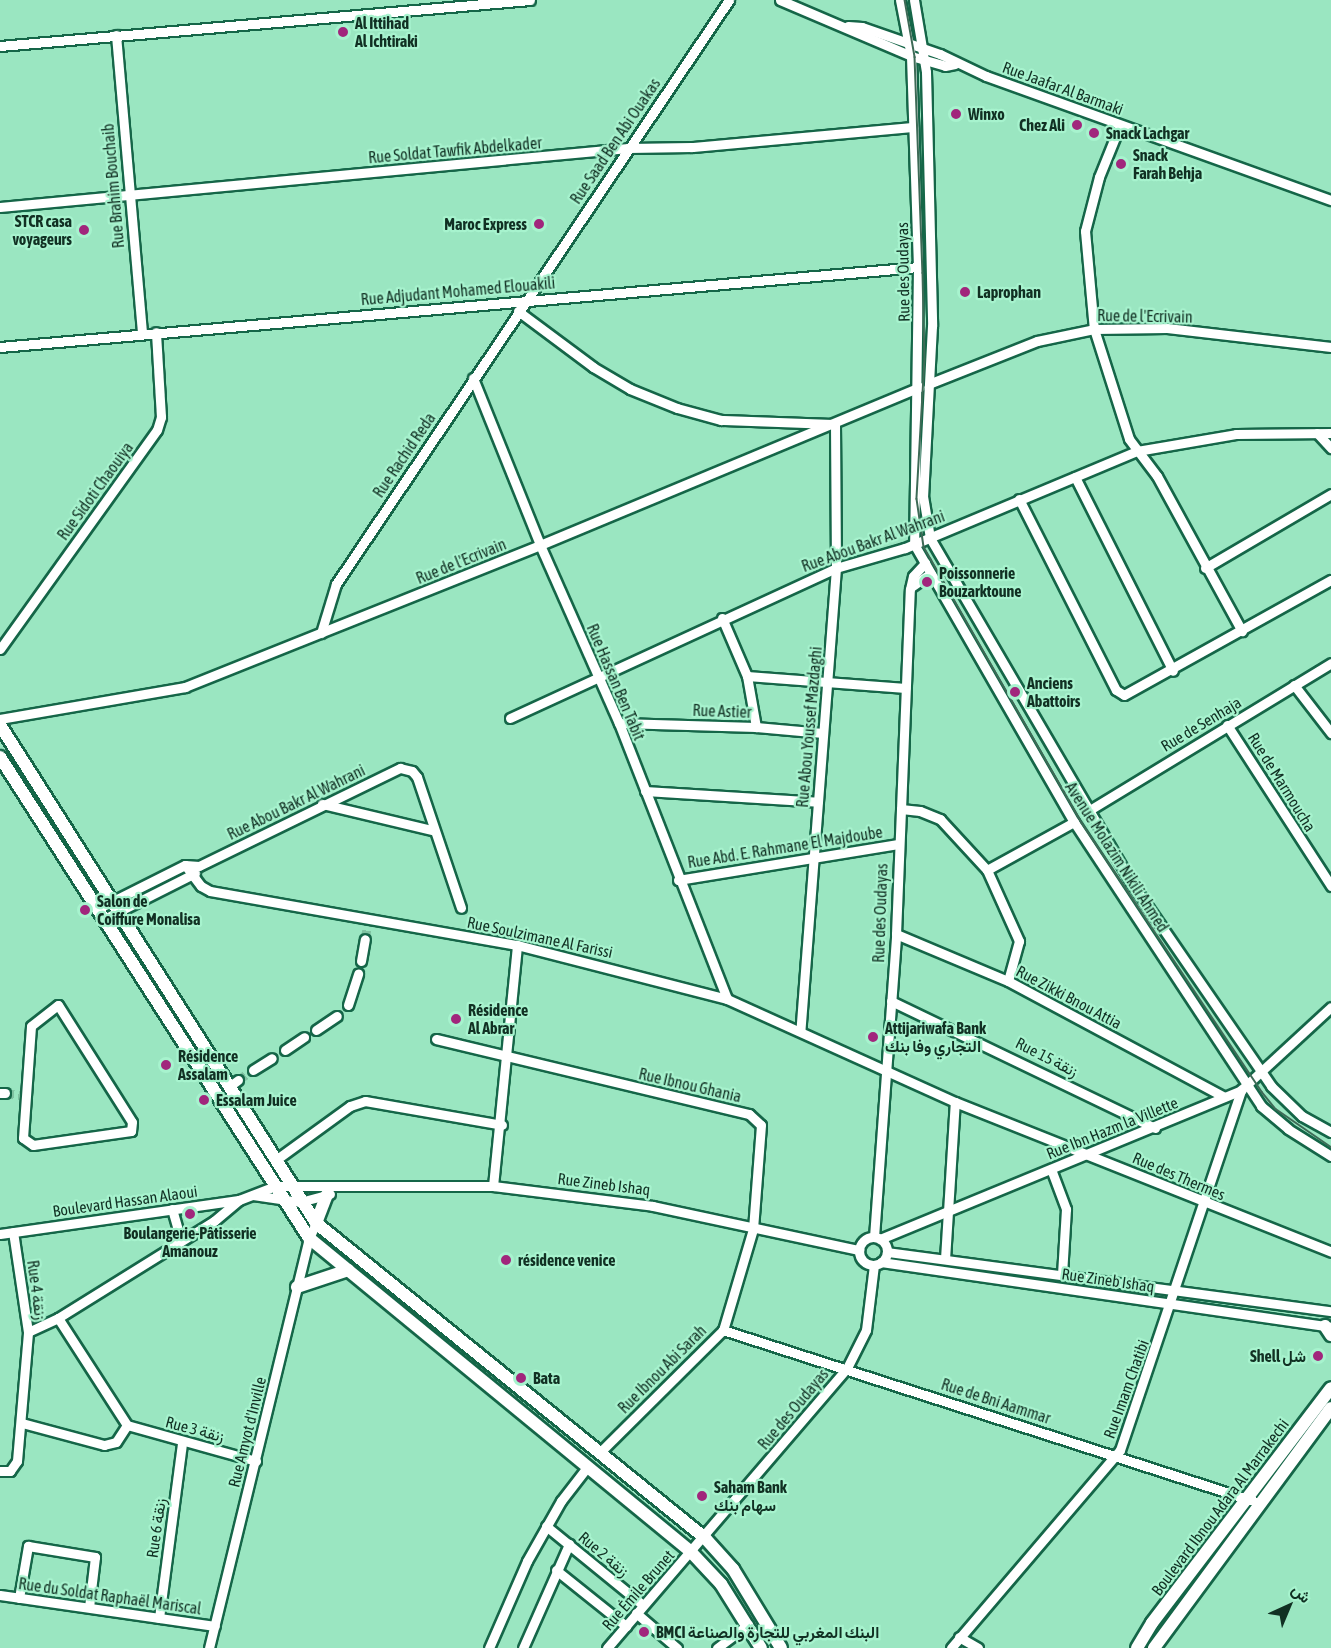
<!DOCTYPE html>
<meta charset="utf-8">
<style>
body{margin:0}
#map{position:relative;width:1331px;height:1648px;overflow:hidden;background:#9ae6c1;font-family:"Asap Condensed",Vazirmatn,sans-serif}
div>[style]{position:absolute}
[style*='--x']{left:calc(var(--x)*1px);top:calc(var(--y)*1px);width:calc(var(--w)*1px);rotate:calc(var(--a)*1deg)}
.minor-tunnel>*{height:9px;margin-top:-4.5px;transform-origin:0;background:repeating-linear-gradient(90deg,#7fc2a1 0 9px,transparent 0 13.5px)}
.roads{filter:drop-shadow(2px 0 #156648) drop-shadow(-2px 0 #156648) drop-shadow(0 2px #156648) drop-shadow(0 -2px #156648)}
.minor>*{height:9px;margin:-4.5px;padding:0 4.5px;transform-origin:4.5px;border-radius:4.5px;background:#fff}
.minor>.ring{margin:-4.5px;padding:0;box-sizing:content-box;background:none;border:9px solid #fff;border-radius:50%}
.major>*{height:12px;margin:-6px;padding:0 6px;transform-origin:6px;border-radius:6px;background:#fff}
.tram>*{height:1.5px;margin:-0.75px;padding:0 0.75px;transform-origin:0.75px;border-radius:0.75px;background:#3d6a56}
.dots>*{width:16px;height:16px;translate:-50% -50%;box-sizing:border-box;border:3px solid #a7f3ce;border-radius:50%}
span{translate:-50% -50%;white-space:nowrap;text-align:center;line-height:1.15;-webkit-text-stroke:4.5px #a7f3ce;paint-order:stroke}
.poi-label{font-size:16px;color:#113023;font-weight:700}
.left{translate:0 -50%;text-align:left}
.right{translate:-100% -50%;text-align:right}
.street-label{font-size:16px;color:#113023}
.north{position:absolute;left:1259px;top:1576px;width:60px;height:60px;-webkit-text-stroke:4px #a7f3ce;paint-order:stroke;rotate:44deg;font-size:16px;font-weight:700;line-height:24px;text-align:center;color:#113023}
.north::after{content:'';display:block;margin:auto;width:21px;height:27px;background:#113023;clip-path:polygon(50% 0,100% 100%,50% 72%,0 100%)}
</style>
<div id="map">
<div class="minor-tunnel">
<div style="--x:365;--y:939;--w:16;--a:-79"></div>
<div style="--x:238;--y:1080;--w:18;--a:-34"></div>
<div style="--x:5;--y:1093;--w:15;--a:8"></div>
</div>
<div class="roads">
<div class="minor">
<div style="--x:780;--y:0;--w:142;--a:23.1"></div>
<div style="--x:911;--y:56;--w:35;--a:16"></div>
<div style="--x:945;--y:66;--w:10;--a:-11"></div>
<div style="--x:900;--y:0;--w:57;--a:78.9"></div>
<div style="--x:911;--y:56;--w:211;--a:88.1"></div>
<div style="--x:918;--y:267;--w:277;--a:90.8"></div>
<div style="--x:914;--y:544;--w:321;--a:60.1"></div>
<div style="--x:1074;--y:822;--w:340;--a:56.6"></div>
<div style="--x:1261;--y:1106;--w:35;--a:40"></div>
<div style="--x:1288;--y:1129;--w:51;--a:32.1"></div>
<div style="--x:914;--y:0;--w:73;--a:80.5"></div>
<div style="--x:926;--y:72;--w:254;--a:88.6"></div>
<div style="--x:932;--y:326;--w:170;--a:93"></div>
<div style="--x:923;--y:496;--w:43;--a:80.5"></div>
<div style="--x:930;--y:538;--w:398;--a:59.7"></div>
<div style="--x:1131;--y:882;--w:247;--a:55.5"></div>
<div style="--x:1271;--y:1086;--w:43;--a:44.1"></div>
<div style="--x:1302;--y:1116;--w:33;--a:29"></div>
<div style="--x:848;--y:26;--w:14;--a:4"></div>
<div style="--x:862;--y:27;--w:83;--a:19.1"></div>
<div style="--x:940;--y:54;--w:51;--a:25.6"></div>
<div style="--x:986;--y:76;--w:367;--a:19.8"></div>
<div style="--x:116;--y:35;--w:300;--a:85"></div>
<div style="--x:0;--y:46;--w:532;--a:-4.96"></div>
<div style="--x:1120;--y:125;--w:56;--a:112"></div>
<div style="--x:1099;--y:177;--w:56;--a:104.5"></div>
<div style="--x:1085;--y:231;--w:98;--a:84.8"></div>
<div style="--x:1094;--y:329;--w:115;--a:72.3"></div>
<div style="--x:1129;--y:439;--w:46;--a:52.9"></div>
<div style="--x:1157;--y:476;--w:177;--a:61.3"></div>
<div style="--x:0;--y:207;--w:631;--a:-5.37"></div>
<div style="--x:628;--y:148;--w:64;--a:-0.9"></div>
<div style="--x:692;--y:147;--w:222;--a:-5.2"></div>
<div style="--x:518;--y:311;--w:94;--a:36.7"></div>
<div style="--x:593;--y:367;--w:43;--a:30.7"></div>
<div style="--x:630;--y:389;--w:51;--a:22"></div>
<div style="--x:677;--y:408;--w:46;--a:15.3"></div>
<div style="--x:721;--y:420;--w:114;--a:2"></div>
<div style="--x:835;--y:424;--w:144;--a:89.6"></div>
<div style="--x:836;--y:568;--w:464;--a:94.4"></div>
<div style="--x:0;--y:347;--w:921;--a:-4.98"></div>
<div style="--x:473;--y:378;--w:180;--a:68.1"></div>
<div style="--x:540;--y:545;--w:195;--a:66.1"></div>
<div style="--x:619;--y:723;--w:296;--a:68.6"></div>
<div style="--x:931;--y:383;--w:114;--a:-21.6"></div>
<div style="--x:1037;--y:341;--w:58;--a:-11.9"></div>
<div style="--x:1094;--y:329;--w:73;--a:-0.8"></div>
<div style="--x:1167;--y:328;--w:165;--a:6.6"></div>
<div style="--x:1317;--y:433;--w:21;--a:47"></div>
<div style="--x:1075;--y:477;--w:217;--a:63.2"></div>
<div style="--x:1019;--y:499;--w:214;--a:63.1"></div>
<div style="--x:1116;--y:690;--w:9;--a:32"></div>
<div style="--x:1124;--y:695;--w:237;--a:-29.1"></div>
<div style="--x:1205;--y:568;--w:146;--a:-30.4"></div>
<div style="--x:911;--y:587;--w:24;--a:-35"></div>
<div style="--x:722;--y:618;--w:63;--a:66.7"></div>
<div style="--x:747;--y:676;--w:52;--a:80"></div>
<div style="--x:321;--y:633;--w:51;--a:-73"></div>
<div style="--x:336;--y:584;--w:704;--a:-56.06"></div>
<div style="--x:0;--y:649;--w:269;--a:-54.4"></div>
<div style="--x:157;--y:430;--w:14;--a:-73"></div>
<div style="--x:161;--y:417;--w:85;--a:-93.4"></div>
<div style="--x:747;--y:676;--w:159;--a:4.3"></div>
<div style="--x:1294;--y:685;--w:61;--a:52.4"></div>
<div style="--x:510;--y:718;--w:359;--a:-24.7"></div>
<div style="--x:836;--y:568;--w:72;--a:-16.2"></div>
<div style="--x:905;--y:548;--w:251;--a:-22.7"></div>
<div style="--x:1137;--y:451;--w:100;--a:-9.7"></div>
<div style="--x:1236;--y:434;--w:95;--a:-0.6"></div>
<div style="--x:0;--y:719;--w:188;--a:-9.8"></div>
<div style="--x:185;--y:687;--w:382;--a:-21.8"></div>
<div style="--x:540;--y:545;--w:411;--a:-22.6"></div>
<div style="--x:619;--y:723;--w:137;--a:1.7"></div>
<div style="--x:756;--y:727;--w:67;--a:5.1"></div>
<div style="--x:1227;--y:725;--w:192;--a:57.1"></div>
<div style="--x:645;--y:791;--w:173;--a:3.6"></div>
<div style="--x:322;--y:804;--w:113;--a:13.3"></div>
<div style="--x:901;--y:809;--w:19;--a:6"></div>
<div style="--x:920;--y:811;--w:22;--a:22"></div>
<div style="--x:940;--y:819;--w:69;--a:47.3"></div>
<div style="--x:987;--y:870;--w:78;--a:65.7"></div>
<div style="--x:1019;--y:941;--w:41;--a:105.4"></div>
<div style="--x:1088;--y:811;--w:285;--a:-31.3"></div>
<div style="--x:185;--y:865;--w:26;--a:53"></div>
<div style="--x:201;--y:886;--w:10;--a:29"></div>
<div style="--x:210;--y:891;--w:312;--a:10"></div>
<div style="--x:517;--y:945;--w:217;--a:14.4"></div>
<div style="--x:727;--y:999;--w:250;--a:24.3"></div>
<div style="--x:955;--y:1102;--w:405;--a:21.7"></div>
<div style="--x:987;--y:870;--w:99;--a:-28.9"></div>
<div style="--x:678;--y:880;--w:223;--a:-9.3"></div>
<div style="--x:97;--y:909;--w:98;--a:-26.6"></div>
<div style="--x:185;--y:865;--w:14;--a:4"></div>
<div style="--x:199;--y:866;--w:224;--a:-26"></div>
<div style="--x:400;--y:768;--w:12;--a:14"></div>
<div style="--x:412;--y:771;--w:8;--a:50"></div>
<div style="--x:417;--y:777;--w:138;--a:71.4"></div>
<div style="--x:104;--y:919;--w:102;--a:-26.8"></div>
<div style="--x:896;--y:934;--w:121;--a:22.8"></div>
<div style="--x:1008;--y:981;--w:245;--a:28.2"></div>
<div style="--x:361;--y:961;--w:22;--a:-80"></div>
<div style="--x:891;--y:1001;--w:293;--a:25.7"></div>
<div style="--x:58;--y:1005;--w:138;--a:57.7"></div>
<div style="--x:132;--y:1122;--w:9;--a:96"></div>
<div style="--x:131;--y:1131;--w:99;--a:171.9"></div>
<div style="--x:33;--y:1145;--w:12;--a:-145"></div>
<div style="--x:23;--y:1138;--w:112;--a:-85.9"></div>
<div style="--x:31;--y:1026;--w:34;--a:-38"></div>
<div style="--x:348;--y:1005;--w:33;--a:-72"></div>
<div style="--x:316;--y:1030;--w:25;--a:-34"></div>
<div style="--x:436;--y:1039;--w:322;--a:13.5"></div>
<div style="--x:749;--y:1114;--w:16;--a:43"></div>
<div style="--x:761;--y:1125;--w:104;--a:94.4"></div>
<div style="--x:753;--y:1229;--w:105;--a:106.5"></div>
<div style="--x:723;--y:1330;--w:175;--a:135.2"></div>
<div style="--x:285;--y:1050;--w:23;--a:-34"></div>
<div style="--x:253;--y:1070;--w:22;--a:-32"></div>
<div style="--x:230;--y:1086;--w:10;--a:-37"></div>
<div style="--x:0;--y:1093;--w:5;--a:0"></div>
<div style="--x:277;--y:1159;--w:90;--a:-36"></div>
<div style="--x:350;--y:1106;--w:16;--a:-18"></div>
<div style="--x:365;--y:1101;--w:139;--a:9.9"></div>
<div style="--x:1051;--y:1169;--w:43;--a:69.4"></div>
<div style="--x:1066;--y:1209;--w:66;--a:93.5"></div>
<div style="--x:493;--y:1186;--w:242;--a:-84.3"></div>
<div style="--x:253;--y:1195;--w:48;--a:8.5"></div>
<div style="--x:300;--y:1202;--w:31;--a:-15"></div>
<div style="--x:172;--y:1209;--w:33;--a:74"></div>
<div style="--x:0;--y:1234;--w:241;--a:-8.1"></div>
<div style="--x:239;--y:1200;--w:39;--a:-21"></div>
<div style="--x:275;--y:1186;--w:218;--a:0"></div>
<div style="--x:493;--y:1186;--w:161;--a:7.1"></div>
<div style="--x:653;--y:1206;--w:211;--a:12.1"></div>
<div style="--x:874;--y:1237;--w:304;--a:-85.8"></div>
<div style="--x:896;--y:934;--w:345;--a:-87.7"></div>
<div style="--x:910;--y:589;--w:13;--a:-77"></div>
<div style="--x:913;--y:576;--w:18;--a:-47"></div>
<div class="ring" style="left:859px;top:1237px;width:19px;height:19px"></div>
<div style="--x:880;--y:1239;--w:391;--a:-22.4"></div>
<div style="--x:1241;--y:1090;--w:122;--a:-42.7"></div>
<div style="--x:887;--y:1252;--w:448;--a:7.6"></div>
<div style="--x:945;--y:1259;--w:157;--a:-86.4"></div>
<div style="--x:881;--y:1262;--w:454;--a:8.2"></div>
<div style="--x:58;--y:1318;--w:127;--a:57.2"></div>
<div style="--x:723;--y:1330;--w:564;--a:17.86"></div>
<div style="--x:28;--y:1332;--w:33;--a:-25"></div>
<div style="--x:58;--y:1318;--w:184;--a:-31.9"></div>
<div style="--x:214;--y:1221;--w:33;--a:-40"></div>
<div style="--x:22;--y:1423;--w:85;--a:15"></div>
<div style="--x:104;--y:1445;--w:12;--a:-14"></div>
<div style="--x:116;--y:1442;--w:20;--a:-57"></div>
<div style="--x:127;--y:1425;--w:134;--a:15.6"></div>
<div style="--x:0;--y:1471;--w:10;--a:0"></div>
<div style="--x:10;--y:1471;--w:12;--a:-55"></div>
<div style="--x:17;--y:1461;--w:129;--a:-85.1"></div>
<div style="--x:28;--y:1332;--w:101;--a:-98.5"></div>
<div style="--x:546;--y:1526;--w:125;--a:39.2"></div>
<div style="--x:556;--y:1570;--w:90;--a:38.7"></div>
<div style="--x:0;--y:1595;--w:217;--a:8.2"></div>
<div style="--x:19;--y:1598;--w:53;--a:-80.2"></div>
<div style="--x:28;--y:1546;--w:68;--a:9.3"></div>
<div style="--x:95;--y:1557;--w:50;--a:96.8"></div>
<div style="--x:636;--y:1613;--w:54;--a:40.5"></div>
<div style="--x:159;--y:1618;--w:177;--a:-82.5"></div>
<div style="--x:959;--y:1637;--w:22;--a:30"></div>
<div style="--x:209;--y:1648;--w:422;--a:-76.3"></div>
<div style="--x:309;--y:1238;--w:17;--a:-65"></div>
<div style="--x:489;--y:1648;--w:95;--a:-66.4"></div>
<div style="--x:527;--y:1561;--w:69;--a:-60.5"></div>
<div style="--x:561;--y:1501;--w:44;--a:-52.4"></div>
<div style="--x:523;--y:1648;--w:114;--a:-66.1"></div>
<div style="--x:607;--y:1648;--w:369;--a:-49.4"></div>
<div style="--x:847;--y:1368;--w:42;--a:-63.4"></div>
<div style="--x:866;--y:1330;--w:65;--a:-83"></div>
<div style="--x:717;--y:1648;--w:39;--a:-37"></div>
<div style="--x:951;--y:1648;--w:260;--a:-49.5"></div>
<div style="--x:1120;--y:1450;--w:380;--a:-71.4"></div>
</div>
<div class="major">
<div style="--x:0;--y:725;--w:590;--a:57.6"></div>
<div style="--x:316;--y:1223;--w:501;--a:39"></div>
<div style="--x:705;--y:1538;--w:42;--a:47.9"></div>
<div style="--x:733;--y:1569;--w:92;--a:58.7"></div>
<div style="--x:0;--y:757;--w:572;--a:57.28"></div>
<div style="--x:309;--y:1238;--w:494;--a:39.4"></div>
<div style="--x:691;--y:1552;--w:44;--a:46.8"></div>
<div style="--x:721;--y:1584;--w:75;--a:58"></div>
<div style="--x:316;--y:1223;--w:30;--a:-69"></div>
<div style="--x:297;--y:1287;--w:54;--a:-18.4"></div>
<div style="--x:1325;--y:1326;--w:11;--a:56"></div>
<div style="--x:1137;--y:1648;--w:29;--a:-59"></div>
<div style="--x:1152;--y:1623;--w:295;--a:-52.7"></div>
<div style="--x:1154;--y:1648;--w:298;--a:-53.6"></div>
</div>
</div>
<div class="tram">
<div style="--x:905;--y:0;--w:58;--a:80"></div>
<div style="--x:915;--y:57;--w:216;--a:87.9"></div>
<div style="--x:923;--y:273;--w:86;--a:88.7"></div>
<div style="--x:925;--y:359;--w:140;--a:93.3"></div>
<div style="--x:917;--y:499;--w:49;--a:81.7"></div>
<div style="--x:924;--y:547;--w:318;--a:60.2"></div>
<div style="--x:1082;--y:823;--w:324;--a:56.2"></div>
<div style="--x:1262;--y:1092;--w:22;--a:51"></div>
<div style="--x:1276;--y:1109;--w:67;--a:34.6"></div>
</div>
<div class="dots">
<div style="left:343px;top:32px;background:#a1267c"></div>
<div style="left:956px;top:114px;background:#a1267c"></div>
<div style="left:1077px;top:125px;background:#a1267c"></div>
<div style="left:1094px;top:133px;background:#a1267c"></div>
<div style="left:1121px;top:164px;background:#a1267c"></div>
<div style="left:539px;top:224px;background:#a1267c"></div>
<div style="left:84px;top:230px;background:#a1267c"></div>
<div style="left:965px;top:292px;background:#a1267c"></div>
<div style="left:927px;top:582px;background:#a1267c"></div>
<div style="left:1015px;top:692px;background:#a1267c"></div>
<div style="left:85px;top:910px;background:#a1267c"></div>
<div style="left:456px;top:1019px;background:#a1267c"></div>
<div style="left:873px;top:1037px;background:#a1267c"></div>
<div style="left:166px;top:1065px;background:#a1267c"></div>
<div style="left:204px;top:1100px;background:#a1267c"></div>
<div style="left:190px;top:1214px;background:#a1267c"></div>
<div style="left:506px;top:1260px;background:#a1267c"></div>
<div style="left:1318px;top:1356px;background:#a1267c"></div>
<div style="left:521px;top:1378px;background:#a1267c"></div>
<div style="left:702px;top:1496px;background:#a1267c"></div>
<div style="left:644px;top:1632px;background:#a1267c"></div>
</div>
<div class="poi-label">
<span class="left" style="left:355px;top:32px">Al Ittihad<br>Al Ichtiraki</span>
<span class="left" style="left:968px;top:114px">Winxo</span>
<span class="right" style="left:1065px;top:125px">Chez Ali</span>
<span class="left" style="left:1106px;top:133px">Snack Lachgar</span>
<span class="left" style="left:1133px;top:164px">Snack<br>Farah Behja</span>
<span class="right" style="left:72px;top:230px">STCR casa<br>voyageurs</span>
<span class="right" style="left:527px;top:224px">Maroc Express</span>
<span class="left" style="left:977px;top:292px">Laprophan</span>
<span class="left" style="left:939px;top:582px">Poissonnerie<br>Bouzarktoune</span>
<span class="left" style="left:1027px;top:692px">Anciens<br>Abattoirs</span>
<span class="left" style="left:97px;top:910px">Salon de<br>Coiffure Monalisa</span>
<span class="left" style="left:468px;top:1019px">Résidence<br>Al Abrar</span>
<span class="left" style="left:885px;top:1037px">Attijariwafa Bank<br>التجاري وفا بنك</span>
<span class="left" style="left:178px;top:1065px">Résidence<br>Assalam</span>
<span class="left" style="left:216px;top:1100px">Essalam Juice</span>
<span style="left:190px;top:1242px">Boulangerie-Pâtisserie<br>Amanouz</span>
<span class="left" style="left:518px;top:1260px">résidence venice</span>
<span class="right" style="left:1306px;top:1356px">Shell شل</span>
<span class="left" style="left:533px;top:1378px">Bata</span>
<span class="left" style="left:714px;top:1496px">Saham Bank<br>سهام بنك</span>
<span class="left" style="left:656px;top:1632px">BMCI البنك المغربي للتجارة والصناعة</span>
</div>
<div class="street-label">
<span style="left:1063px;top:88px;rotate:20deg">Rue Jaafar Al Barmaki</span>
<span style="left:615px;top:141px;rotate:-56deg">Rue Saad Ben Abi Ouakas</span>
<span style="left:455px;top:150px;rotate:-5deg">Rue Soldat Tawfik Abdelkader</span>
<span style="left:113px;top:186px;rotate:-95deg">Rue Brahim Bouchaib</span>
<span style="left:903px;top:272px;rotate:-91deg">Rue des Oudayas</span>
<span style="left:458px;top:291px;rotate:-5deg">Rue Adjudant Mohamed Elouakili</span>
<span style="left:1145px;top:316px;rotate:1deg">Rue de l'Ecrivain</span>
<span style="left:404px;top:455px;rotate:-56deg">Rue Rachid Reda</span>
<span style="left:95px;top:491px;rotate:-54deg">Rue Sidoti Chaouiya</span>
<span style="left:873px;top:541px;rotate:-20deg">Rue Abou Bakr Al Wahrani</span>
<span style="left:461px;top:561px;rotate:-22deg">Rue de l'Ecrivain</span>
<span style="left:616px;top:682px;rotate:67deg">Rue Hassan Ben Tabit</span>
<span style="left:722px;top:711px;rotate:2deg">Rue Astier</span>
<span style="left:1201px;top:724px;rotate:-31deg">Rue de Senhaja</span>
<span style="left:809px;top:727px;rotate:-85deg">Rue Abou Youssef Mazdaghi</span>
<span style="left:1282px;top:782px;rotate:58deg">Rue de Marmoucha</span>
<span style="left:296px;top:802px;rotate:-26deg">Rue Abou Bakr Al Wahrani</span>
<span style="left:785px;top:847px;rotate:-9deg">Rue Abd. E. Rahmane El Majdoube</span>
<span style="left:1117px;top:857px;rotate:57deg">Avenue Molazim Nikili Ahmed</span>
<span style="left:880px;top:913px;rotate:-88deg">Rue des Oudayas</span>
<span style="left:540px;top:937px;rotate:12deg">Rue Soulzimane Al Farissi</span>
<span style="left:1069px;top:997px;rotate:28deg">Rue Zikki Bnou Attia</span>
<span style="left:1047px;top:1057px;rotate:27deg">Rue 15 زنقة</span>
<span style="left:690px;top:1085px;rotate:13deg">Rue Ibnou Ghania</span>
<span style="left:1112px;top:1128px;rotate:-22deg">Rue Ibn Hazm la Villette</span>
<span style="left:1179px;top:1176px;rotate:23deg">Rue des Thermes</span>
<span style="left:604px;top:1184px;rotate:7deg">Rue Zineb Ishaq</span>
<span style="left:125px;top:1201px;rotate:-8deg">Boulevard Hassan Alaoui</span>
<span style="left:1108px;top:1280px;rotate:8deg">Rue Zineb Ishaq</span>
<span style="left:37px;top:1290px;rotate:82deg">Rue 4 زنقة</span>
<span style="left:662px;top:1369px;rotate:-45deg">Rue Ibnou Abi Sarah</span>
<span style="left:1126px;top:1389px;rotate:-70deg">Rue Imam Chatibi</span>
<span style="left:996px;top:1401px;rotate:18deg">Rue de Bni Aammar</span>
<span style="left:793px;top:1409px;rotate:-50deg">Rue des Oudayas</span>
<span style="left:195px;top:1429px;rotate:15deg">Rue 3 زنقة</span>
<span style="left:247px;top:1432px;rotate:-76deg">Rue Amyot d'Inville</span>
<span style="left:1220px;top:1507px;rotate:-53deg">Boulevard Ibnou Adara Al Marrakechi</span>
<span style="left:156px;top:1528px;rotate:-82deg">Rue 6 زنقة</span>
<span style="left:604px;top:1554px;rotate:40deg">Rue 2 زنقة</span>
<span style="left:638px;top:1590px;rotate:-49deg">Rue Émile Brunet</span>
<span style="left:110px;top:1596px;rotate:8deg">Rue du Soldat Raphaël Mariscal</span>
</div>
<div class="north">ش</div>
</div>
